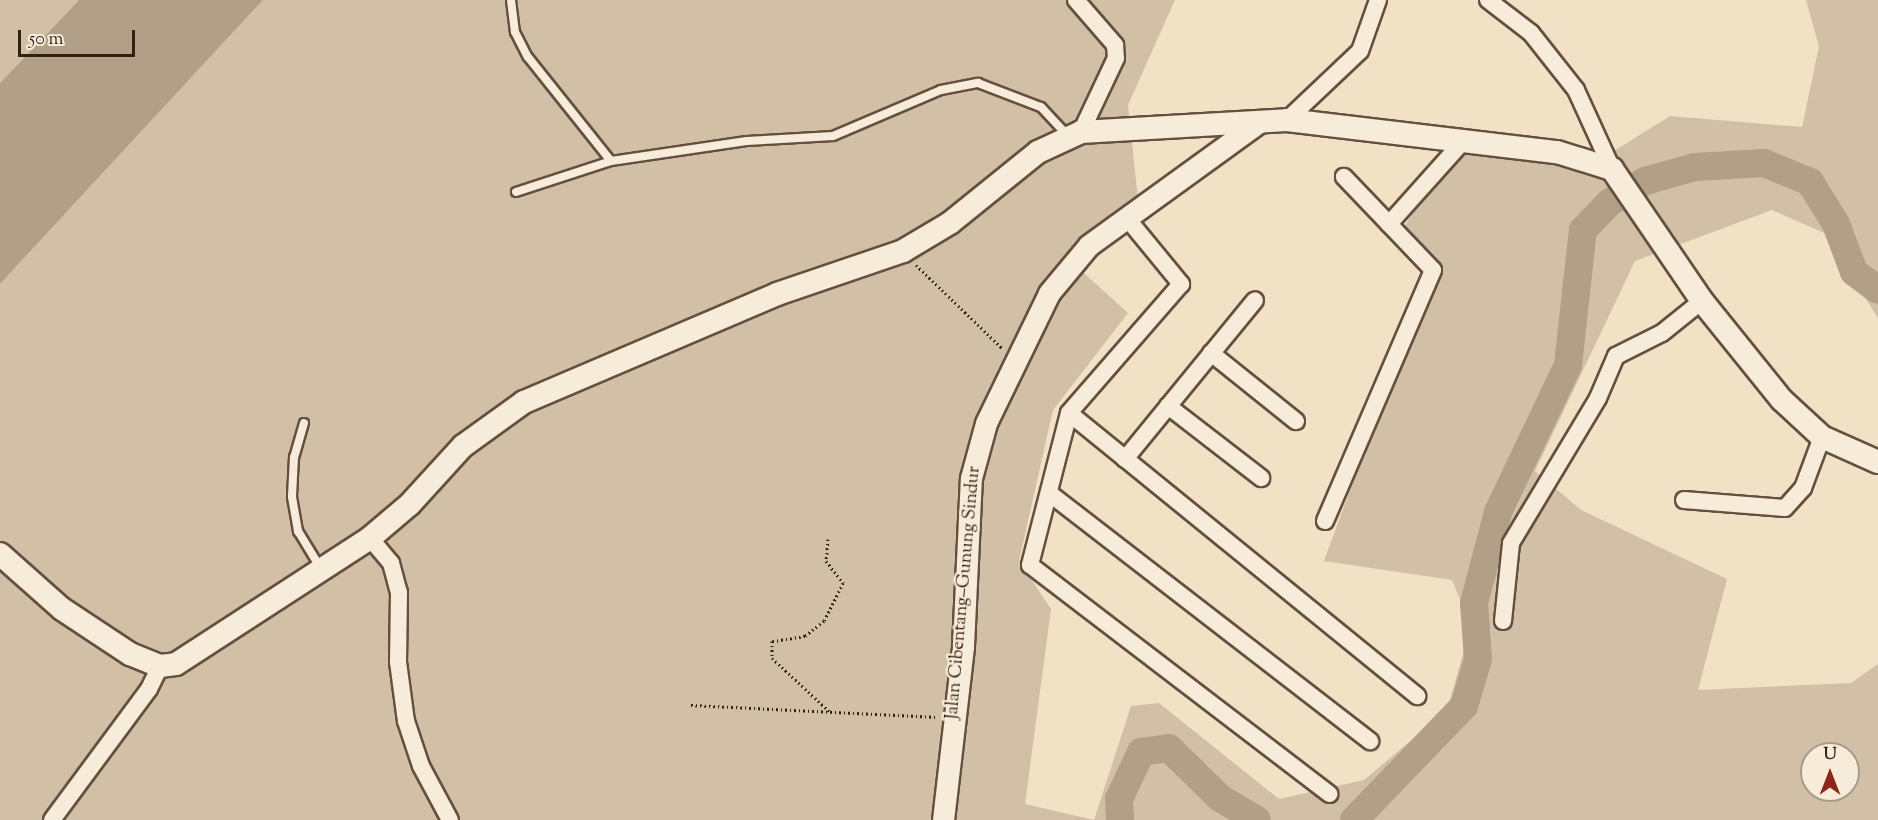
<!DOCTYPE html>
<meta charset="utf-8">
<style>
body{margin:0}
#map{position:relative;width:1878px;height:820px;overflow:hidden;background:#f1e1c5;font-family:"Sorts Mill Goudy",serif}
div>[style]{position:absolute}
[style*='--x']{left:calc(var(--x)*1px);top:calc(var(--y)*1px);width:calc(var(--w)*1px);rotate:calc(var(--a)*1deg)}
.green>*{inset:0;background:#d1c0a6}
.water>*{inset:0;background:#b19f88}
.river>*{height:28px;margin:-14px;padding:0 14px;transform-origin:14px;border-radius:14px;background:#b19f88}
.path>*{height:3px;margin-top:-1.5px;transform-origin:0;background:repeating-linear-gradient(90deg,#361e11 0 1.5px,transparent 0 4.5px)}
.roads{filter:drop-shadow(2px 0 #654f3e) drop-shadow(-2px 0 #654f3e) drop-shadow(0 2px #654f3e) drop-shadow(0 -2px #654f3e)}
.service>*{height:8px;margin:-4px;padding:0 4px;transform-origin:4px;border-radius:4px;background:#f6ecd9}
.minor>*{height:16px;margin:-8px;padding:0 8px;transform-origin:8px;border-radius:8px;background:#f6ecd9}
.tertiary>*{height:21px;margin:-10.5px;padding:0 10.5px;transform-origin:10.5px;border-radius:10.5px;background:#f6ecd9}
.secondary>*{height:22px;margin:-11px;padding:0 11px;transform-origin:11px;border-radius:11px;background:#f6ecd9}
span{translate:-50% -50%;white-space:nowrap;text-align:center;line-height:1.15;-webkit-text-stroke:4.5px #f6ecd9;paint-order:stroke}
.street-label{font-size:18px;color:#361e11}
.north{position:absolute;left:1800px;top:742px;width:60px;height:60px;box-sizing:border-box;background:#f6ecd9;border:2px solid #a99a89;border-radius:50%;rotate:0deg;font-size:16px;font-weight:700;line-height:24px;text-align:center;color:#361e11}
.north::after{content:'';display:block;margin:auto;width:21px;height:27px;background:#8f2418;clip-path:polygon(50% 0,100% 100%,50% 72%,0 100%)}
.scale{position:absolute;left:18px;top:30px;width:117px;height:27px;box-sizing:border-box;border:3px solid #361e11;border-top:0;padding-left:8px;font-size:18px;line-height:21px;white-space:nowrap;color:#361e11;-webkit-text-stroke:4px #f6ecd9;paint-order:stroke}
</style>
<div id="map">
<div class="green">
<div style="clip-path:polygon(0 0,79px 0,0 83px)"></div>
<div style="clip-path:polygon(263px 0,1175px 0,1128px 105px,1139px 208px,1077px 267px,1128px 313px,1053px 410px,1019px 561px,1051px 609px,1025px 804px,1094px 820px,0 820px,0 284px)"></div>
<div style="clip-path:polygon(evenodd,1806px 0,1878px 0,1878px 318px,1824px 233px,1772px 210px,1635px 261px,1535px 471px,1581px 510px,1727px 579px,1698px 690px,1851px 683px,1878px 664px,1878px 820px,1094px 820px,1131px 706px,1159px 703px,1279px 799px,1364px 780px,1447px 710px,1471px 626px,1452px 580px,1324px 561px,1431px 270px,1402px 231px,1446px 154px,1601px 159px,1670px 116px,1802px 127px,1819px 46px,1806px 0,1812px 754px,1848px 754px,1848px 790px,1812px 790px,1812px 754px)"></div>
</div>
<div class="water">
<div style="clip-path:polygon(79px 0,263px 0,0 284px,0 83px)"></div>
</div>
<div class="river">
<div style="--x:1120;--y:820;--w:21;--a:-93"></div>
<div style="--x:1119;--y:799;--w:52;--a:-64.9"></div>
<div style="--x:1141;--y:752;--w:28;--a:-8"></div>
<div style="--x:1169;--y:748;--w:71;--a:44.4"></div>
<div style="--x:1220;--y:798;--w:43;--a:30.7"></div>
<div style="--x:1354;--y:820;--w:158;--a:-46"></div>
<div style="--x:1464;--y:706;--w:49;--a:-73.4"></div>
<div style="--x:1478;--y:659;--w:56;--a:-94.1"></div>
<div style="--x:1474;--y:603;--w:94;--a:-75.2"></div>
<div style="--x:1498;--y:512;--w:163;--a:-64.5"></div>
<div style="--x:1568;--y:365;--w:136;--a:-83.7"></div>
<div style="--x:1583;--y:230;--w:39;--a:-46"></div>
<div style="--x:1610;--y:202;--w:41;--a:-31"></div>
<div style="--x:1645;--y:181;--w:52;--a:-15.6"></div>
<div style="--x:1695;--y:167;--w:69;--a:-3.3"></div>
<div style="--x:1764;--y:163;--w:50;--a:22.4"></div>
<div style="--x:1810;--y:182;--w:49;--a:58.2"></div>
<div style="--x:1836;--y:224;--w:51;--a:69.4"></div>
<div style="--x:1854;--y:272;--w:30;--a:37"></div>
</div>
<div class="path">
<div style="--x:916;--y:265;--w:120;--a:44"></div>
<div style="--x:828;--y:539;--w:22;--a:95"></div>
<div style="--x:826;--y:561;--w:28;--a:52"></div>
<div style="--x:843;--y:583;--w:42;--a:116.6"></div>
<div style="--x:824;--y:621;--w:24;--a:142"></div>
<div style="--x:805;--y:636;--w:33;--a:171"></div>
<div style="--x:772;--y:641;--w:17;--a:90"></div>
<div style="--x:772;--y:658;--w:78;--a:42.9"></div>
<div style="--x:691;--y:705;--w:247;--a:2.8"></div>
</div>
<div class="roads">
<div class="service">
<div style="--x:511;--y:0;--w:32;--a:83"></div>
<div style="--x:515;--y:32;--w:28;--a:63"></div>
<div style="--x:528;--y:57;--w:133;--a:51.4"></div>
<div style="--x:516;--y:192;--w:100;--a:-18.1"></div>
<div style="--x:611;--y:161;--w:137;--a:-8.4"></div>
<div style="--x:747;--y:141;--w:86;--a:-3.3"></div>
<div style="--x:833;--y:136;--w:117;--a:-23.1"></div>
<div style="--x:941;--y:90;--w:38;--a:-11"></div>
<div style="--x:978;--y:83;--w:67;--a:20.9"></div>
<div style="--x:1041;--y:107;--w:40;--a:47"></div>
<div style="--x:304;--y:423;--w:35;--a:106"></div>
<div style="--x:294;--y:457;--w:40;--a:92.9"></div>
<div style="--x:292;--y:497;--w:35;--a:80"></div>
<div style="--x:298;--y:531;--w:42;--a:58.6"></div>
</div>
<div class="minor">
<div style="--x:1076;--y:0;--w:60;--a:49.1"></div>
<div style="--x:1115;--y:45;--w:13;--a:86"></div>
<div style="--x:1116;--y:58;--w:82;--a:115.3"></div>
<div style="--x:1488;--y:0;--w:54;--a:37.5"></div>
<div style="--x:1531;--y:33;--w:73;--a:51.7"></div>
<div style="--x:1576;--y:90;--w:87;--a:65.5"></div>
<div style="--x:1287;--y:120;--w:100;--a:-43.4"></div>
<div style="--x:1360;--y:51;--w:54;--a:-70.6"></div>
<div style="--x:1126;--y:217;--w:87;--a:50.6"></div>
<div style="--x:1181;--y:284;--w:171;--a:131"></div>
<div style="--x:1069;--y:413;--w:449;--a:39.1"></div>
<div style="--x:1389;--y:224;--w:114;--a:-48.2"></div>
<div style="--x:1211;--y:353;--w:109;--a:38.7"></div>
<div style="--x:1168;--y:406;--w:118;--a:37.7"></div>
<div style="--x:1069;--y:413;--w:157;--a:104.4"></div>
<div style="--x:1030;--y:565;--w:377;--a:37.4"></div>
<div style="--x:1125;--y:459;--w:205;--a:-50.7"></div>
<div style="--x:1049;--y:493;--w:406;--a:37.7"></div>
<div style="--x:1684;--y:500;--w:101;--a:4.5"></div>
<div style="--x:1785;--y:508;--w:27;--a:-48"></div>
<div style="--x:1803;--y:488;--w:54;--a:-69.6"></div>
<div style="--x:1325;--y:521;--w:273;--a:-66.7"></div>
<div style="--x:1433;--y:270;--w:129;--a:-133.7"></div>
<div style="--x:370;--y:538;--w:33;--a:50"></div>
<div style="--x:391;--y:563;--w:30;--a:75"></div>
<div style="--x:399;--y:592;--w:70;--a:90.8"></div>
<div style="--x:398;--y:662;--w:60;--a:82.3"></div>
<div style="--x:406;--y:721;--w:47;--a:71.6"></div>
<div style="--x:421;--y:766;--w:61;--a:61.8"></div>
<div style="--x:1503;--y:621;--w:78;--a:-84.1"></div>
<div style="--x:1511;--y:543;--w:169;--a:-59"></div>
<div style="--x:1598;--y:398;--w:46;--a:-66.8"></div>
<div style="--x:1616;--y:356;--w:51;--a:-26.6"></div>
<div style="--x:1662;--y:333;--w:51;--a:-38.7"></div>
<div style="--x:52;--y:820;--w:163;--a:-53.5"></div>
<div style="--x:149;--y:689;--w:25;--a:-64"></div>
</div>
<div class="tertiary">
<div style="--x:943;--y:820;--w:175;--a:-83.4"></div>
<div style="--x:963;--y:646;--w:168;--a:-87.3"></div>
<div style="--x:971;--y:478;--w:57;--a:-74.7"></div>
<div style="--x:986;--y:423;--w:144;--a:-64.1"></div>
<div style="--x:1049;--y:293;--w:62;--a:-50.2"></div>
<div style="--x:1089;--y:245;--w:210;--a:-35.9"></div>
</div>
<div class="secondary">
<div style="--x:0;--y:554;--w:83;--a:41.6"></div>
<div style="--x:62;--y:609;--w:82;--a:33.5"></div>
<div style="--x:130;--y:654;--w:32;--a:22"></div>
<div style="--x:160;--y:666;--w:16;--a:-7"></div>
<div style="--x:176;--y:664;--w:231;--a:-33"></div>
<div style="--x:370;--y:538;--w:52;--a:-40.4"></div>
<div style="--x:410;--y:504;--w:79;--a:-47.6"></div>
<div style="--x:463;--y:446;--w:75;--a:-35.8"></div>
<div style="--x:524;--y:402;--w:275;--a:-23.1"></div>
<div style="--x:777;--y:294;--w:133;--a:-18.8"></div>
<div style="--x:903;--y:251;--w:55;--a:-30.8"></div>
<div style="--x:950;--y:223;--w:113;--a:-38.9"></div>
<div style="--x:1038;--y:152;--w:47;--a:-24.9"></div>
<div style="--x:1081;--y:132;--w:206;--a:-3.3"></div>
<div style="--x:1287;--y:120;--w:272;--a:6.8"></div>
<div style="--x:1557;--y:152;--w:58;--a:17.2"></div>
<div style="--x:1612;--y:169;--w:160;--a:55.7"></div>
<div style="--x:1702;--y:301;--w:127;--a:51.1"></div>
<div style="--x:1782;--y:400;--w:54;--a:42.8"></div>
<div style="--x:1822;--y:437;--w:61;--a:24.1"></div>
</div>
</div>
<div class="street-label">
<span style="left:964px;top:593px;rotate:-85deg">Jalan Cibentang–Gunung Sindur</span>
</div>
<div class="north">U</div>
<div class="scale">50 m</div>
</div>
